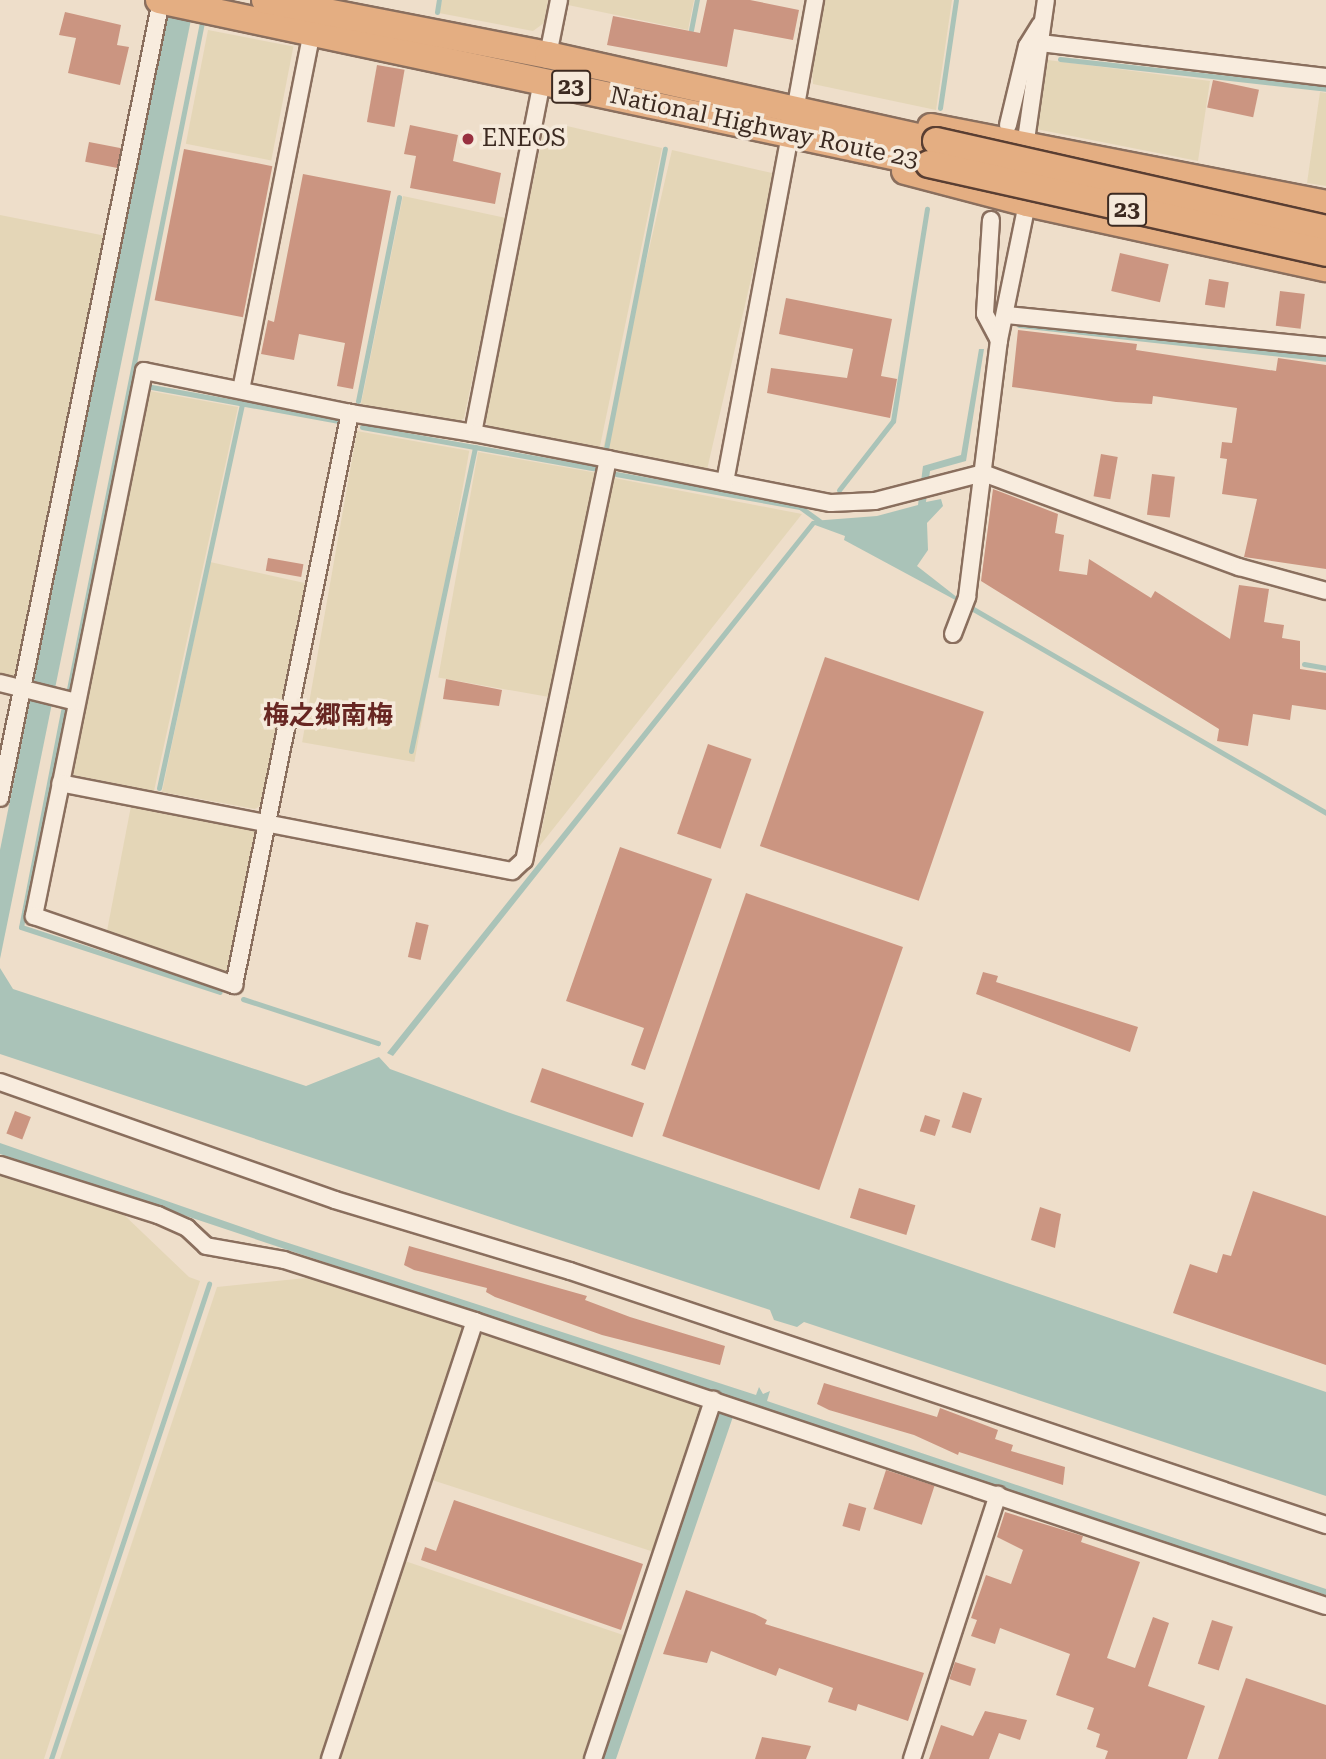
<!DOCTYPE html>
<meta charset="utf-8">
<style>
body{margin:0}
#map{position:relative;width:1326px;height:1759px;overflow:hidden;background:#eedeca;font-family:"Roboto Serif","Noto Sans JP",serif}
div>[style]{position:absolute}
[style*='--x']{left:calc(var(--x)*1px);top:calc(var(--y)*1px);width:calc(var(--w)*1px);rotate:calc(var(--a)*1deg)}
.farmland>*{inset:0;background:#e4d6b7;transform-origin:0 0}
.water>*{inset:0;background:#aac3b8}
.stream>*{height:5px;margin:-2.5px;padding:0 2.5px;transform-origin:2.5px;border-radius:2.5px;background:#aac3b8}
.building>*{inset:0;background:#cb9581;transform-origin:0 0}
.roads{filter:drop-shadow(2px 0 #8a6f5e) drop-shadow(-2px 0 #8a6f5e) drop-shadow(0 2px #8a6f5e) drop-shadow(0 -2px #8a6f5e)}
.minor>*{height:16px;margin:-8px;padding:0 8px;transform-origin:8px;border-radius:8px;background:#f8ecde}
.trunk>*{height:26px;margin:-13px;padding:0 13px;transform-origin:13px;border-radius:13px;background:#e4ae82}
.bridges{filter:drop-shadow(2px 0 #593e32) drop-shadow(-2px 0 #593e32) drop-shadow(0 2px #593e32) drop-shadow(0 -2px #593e32)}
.trunk-bridge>*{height:26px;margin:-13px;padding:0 13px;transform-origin:13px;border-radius:13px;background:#e4ae82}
.dots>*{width:19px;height:19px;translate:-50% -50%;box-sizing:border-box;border:4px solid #f5e9da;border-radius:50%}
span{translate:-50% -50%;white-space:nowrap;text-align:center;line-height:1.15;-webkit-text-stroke:7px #f5e9da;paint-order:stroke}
.shield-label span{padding:2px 5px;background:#f5e9da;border:2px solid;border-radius:5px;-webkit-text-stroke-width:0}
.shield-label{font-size:23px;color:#3c2a21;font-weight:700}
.street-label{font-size:24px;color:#3c2a21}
.poi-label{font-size:24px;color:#3c2a21}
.left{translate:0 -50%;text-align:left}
.neighbourhood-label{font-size:26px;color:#672622;font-weight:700}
</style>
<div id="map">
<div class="farmland">
<div style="clip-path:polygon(442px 0,548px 0,544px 23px,533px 31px,439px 13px)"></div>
<div style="clip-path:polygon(569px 0,694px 0,688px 30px,568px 5px)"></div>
<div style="clip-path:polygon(821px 0,952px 0,936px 110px,813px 84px,811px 55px)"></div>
<div style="left:208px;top:30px;width:87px;height:116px;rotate:11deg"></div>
<div style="clip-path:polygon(1048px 60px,1210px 81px,1198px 161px,1036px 129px)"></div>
<div style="clip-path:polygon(1320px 92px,1326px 93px,1326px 186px,1307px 183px)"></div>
<div style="clip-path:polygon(567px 126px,662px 148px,599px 451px,491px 431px,483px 418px,543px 135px)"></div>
<div style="left:672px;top:150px;width:106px;height:309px;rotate:13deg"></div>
<div style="clip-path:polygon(403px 196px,506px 218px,464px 418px,455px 424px,361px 404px)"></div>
<div style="clip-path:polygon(0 215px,106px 236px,18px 674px,10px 680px,0 677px)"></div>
<div style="clip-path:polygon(144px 390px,238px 407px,154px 791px,72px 775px,69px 769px)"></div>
<div style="left:357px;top:431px;width:114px;height:316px;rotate:10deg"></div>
<div style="left:478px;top:452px;width:120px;height:229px;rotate:10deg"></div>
<div style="clip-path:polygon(614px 478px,802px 514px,538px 848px)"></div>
<div style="clip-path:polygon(210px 562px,309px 584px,263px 804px,255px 809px,162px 792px)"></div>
<div style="clip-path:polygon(131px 806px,253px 825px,259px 832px,228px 977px,106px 936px)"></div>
<div style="clip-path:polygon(0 1172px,121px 1212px,189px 1277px,200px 1281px,44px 1759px,0 1759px)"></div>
<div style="clip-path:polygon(316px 1277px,461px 1322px,466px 1332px,325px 1759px,60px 1759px,217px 1287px)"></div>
<div style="clip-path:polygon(487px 1333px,700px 1403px,704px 1409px,657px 1553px,429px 1479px,476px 1337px)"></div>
<div style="clip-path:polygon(402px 1560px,629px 1637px,589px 1759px,337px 1759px)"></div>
</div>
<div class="water">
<div style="clip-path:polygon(171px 0,195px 0,0 959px,0 850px)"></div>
<div style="clip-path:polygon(979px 349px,984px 349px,966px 461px,930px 471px,926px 502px,941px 499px,943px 506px,927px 523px,928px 550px,917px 566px,972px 609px,844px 540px,845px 536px,815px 525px,393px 1056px,387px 1053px,812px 521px,877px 516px,918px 505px,923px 466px,961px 455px)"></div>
<div style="clip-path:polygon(0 968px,13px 989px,306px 1086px,379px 1057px,390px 1069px,513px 1114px,1326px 1392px,1326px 1496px,804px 1322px,797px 1327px,774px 1320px,770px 1310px,0 1054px)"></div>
<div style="clip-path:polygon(0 1143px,273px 1238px,756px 1395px,759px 1387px,763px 1394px,770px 1391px,767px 1401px,1326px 1589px,1326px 1595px,738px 1402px,616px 1759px,603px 1759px,718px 1412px,720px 1394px,0 1154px)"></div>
</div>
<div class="stream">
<div style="--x:437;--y:12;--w:12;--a:-81"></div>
<div style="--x:691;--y:30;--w:31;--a:-79"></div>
<div style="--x:1060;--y:59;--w:268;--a:6.4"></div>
<div style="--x:940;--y:108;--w:109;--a:-81.6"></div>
<div style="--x:1019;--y:325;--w:309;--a:6.3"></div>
<div style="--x:146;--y:386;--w:196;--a:10.3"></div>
<div style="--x:358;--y:401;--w:208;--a:-78.6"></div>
<div style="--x:362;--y:427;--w:235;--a:10.1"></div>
<div style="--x:606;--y:449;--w:306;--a:-78.9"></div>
<div style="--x:616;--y:474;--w:187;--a:10.2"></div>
<div style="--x:800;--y:507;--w:24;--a:36"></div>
<div style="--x:839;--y:490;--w:88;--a:-52"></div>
<div style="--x:893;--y:421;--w:215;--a:-80.9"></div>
<div style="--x:968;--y:606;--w:414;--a:30"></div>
<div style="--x:1304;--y:664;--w:22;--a:10"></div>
<div style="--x:69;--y:689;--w:685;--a:-78.72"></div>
<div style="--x:64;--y:706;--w:225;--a:101"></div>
<div style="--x:21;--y:927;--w:209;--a:18.1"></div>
<div style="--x:411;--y:751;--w:311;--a:-78.1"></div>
<div style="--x:159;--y:788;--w:394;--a:-77.8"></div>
<div style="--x:243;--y:999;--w:142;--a:18.1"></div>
<div style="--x:51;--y:1759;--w:501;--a:-71.6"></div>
</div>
<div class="building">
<div style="clip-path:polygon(707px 0,750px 0,799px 10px,793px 40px,734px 29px,727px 67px,607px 45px,613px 16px,700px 33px)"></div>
<div style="clip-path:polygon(65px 12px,121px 25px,117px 45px,129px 47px,120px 85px,68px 73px,76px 38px,59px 35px)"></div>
<div style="left:377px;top:65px;width:28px;height:58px;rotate:10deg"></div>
<div style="left:1213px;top:80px;width:47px;height:28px;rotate:12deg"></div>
<div style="clip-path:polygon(410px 125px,458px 135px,453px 161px,501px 173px,495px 204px,410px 188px,416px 156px,404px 154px)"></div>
<div style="left:89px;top:142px;width:33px;height:20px;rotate:11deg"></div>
<div style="left:184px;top:149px;width:90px;height:154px;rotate:11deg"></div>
<div style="clip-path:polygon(303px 174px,391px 191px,353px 389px,337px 386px,345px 343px,299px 334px,294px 360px,261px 354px,268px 320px,274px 322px)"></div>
<div style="left:1120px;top:253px;width:50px;height:39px;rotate:13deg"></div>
<div style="left:1209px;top:279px;width:20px;height:26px;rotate:9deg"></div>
<div style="left:1280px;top:291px;width:25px;height:35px;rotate:7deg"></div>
<div style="clip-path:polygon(786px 298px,892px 319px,881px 376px,897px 379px,890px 418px,767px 393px,771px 368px,847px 378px,853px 349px,779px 334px)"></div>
<div style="clip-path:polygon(1018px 330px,1137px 344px,1136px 350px,1276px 371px,1278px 358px,1326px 365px,1326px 569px,1244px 557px,1257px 499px,1222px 494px,1227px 459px,1220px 458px,1222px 442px,1232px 443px,1237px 408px,1153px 396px,1152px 404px,1116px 402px,1012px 387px)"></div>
<div style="left:1101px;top:454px;width:17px;height:43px;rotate:10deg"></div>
<div style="left:1152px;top:474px;width:23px;height:41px;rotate:7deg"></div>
<div style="clip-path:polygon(993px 489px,1058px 514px,1055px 533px,1064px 535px,1059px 571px,1087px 575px,1089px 559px,1151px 598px,1155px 591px,1230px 639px,1239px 585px,1269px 589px,1264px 622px,1284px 625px,1282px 638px,1300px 641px,1300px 669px,1326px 673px,1326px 710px,1292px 705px,1290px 720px,1253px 714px,1248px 746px,1217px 741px,1219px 729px,981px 581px)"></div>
<div style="left:268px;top:558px;width:36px;height:13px;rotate:10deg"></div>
<div style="left:825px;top:657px;width:168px;height:200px;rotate:19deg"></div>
<div style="clip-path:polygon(446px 679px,502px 690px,499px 706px,443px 699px)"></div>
<div style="left:708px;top:744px;width:46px;height:95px;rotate:19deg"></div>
<div style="clip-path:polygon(620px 847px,712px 879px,645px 1070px,631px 1065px,644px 1028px,566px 1001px)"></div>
<div style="left:746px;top:893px;width:166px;height:257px;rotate:19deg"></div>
<div style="left:416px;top:922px;width:13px;height:36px;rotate:13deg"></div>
<div style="clip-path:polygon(983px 972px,998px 976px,996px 982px,1138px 1027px,1130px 1052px,976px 994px)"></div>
<div style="left:542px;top:1068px;width:108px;height:36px;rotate:19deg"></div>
<div style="left:963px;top:1092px;width:20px;height:37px;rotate:18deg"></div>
<div style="left:15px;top:1111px;width:17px;height:24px;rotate:21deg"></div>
<div style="left:925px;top:1115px;width:16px;height:17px;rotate:18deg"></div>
<div style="left:859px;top:1188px;width:59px;height:31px;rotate:17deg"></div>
<div style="clip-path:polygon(1253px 1191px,1326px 1216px,1326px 1365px,1173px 1313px,1190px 1264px,1217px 1273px,1223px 1254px,1231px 1256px)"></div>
<div style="clip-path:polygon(1040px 1207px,1061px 1214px,1055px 1248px,1031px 1240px)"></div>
<div style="clip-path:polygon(409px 1246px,587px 1296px,585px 1300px,630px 1317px,725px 1346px,720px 1365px,602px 1335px,495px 1297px,486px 1292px,487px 1288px,414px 1270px,404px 1265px)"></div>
<div style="clip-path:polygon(824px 1383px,937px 1417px,940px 1408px,998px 1430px,995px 1439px,1013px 1445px,1011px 1451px,1065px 1467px,1063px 1485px,959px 1452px,958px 1455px,914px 1435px,829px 1410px,817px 1404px)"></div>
<div style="left:886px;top:1470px;width:51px;height:41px;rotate:18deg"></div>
<div style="clip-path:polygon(454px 1500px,643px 1564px,621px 1630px,421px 1560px,425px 1547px,436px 1551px)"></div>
<div style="left:849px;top:1503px;width:18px;height:24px;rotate:16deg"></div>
<div style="clip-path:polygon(1005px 1512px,1083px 1536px,1081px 1542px,1140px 1562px,1107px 1658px,1135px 1668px,1153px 1617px,1169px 1623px,1148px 1686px,1205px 1706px,1187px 1759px,1105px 1759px,1108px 1751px,1096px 1747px,1100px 1734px,1087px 1729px,1094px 1708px,1056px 1695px,1070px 1654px,1000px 1628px,995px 1644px,971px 1636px,977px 1620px,971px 1618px,986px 1575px,1011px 1584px,1023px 1550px,997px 1537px)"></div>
<div style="clip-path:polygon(686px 1590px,755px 1614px,767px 1620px,765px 1624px,924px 1673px,908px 1721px,858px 1704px,856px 1711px,828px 1702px,833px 1688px,779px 1668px,776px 1676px,711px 1651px,707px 1663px,663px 1654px)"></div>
<div style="left:1212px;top:1620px;width:22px;height:46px;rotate:18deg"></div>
<div style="left:955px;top:1662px;width:22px;height:18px;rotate:18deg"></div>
<div style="clip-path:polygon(1246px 1678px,1326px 1705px,1326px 1759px,1218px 1759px)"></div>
<div style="clip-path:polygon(985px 1711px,1027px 1720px,1020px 1740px,999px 1733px,989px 1759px,929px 1759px,941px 1725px,973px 1736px)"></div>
<div style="clip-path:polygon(762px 1737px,811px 1746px,806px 1759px,755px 1759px)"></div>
</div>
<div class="roads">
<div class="minor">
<div style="--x:1040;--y:43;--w:288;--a:6.8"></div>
<div style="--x:548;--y:55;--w:56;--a:-78.7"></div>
<div style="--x:795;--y:111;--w:113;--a:-79.8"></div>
<div style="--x:1008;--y:125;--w:81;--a:-76.5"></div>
<div style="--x:1027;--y:46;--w:25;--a:-58"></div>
<div style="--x:1025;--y:147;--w:148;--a:-81.9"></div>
<div style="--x:991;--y:220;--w:94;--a:93.7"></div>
<div style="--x:985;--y:314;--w:30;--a:62"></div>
<div style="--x:1007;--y:315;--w:321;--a:5.7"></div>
<div style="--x:241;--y:390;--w:371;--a:-78.8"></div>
<div style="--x:473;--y:433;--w:359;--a:-78.9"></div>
<div style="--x:608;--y:459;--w:410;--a:101.8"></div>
<div style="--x:524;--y:860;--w:16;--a:137"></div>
<div style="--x:512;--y:871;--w:460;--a:-169"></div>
<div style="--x:61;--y:783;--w:420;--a:-78.6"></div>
<div style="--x:144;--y:371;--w:210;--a:11.5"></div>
<div style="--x:350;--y:413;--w:125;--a:9.2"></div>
<div style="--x:473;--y:433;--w:137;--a:10.9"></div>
<div style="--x:608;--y:459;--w:227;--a:11.2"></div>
<div style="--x:831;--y:503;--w:44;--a:-2.6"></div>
<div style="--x:875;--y:501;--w:112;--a:-14.5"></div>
<div style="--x:983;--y:473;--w:273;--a:20.2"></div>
<div style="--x:1239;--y:567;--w:90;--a:15.4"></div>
<div style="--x:725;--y:482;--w:355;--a:-79.4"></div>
<div style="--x:953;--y:634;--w:40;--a:-69"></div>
<div style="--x:967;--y:597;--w:259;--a:-82.9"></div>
<div style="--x:999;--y:340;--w:140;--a:-78.4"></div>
<div style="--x:0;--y:683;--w:78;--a:14"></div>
<div style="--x:61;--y:783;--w:136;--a:101.5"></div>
<div style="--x:34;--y:916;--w:212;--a:19"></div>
<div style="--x:234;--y:985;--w:584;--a:-78.54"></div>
<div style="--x:0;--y:798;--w:813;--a:-78.58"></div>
<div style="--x:0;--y:1082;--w:355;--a:19.4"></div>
<div style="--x:335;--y:1200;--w:245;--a:16.8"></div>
<div style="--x:570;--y:1271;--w:798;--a:18.57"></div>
<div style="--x:0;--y:1165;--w:166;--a:17.6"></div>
<div style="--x:158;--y:1215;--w:32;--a:24"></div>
<div style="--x:187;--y:1228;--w:26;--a:43"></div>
<div style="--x:206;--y:1246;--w:79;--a:10.2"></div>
<div style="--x:284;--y:1260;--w:201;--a:17.7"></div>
<div style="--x:475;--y:1321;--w:897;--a:18.52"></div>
<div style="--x:330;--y:1759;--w:461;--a:-71.7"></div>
<div style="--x:593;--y:1759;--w:379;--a:-71.5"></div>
<div style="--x:912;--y:1759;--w:278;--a:-72"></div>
</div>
<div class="trunk">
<div style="--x:159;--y:0;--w:787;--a:12.02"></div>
<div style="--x:265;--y:0;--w:288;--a:11"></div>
<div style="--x:548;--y:55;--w:397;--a:12.5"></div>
<div style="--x:931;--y:127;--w:402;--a:11"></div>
<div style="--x:905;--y:171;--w:126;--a:14.7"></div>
<div style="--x:1027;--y:203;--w:306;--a:12.3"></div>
</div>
</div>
<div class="bridges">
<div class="trunk-bridge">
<div style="--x:936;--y:141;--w:400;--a:12.7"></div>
<div style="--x:929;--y:164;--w:407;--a:12.6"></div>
</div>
</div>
<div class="dots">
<div style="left:468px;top:139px;background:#983040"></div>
</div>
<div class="shield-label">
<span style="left:571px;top:87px">23</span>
<span style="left:1127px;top:210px">23</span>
</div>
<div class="street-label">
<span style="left:764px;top:128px;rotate:12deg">National Highway Route 23</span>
</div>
<div class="poi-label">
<span class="left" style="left:482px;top:139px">ENEOS</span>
</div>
<div class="neighbourhood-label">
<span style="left:328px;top:716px">梅之郷南梅</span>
</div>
</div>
